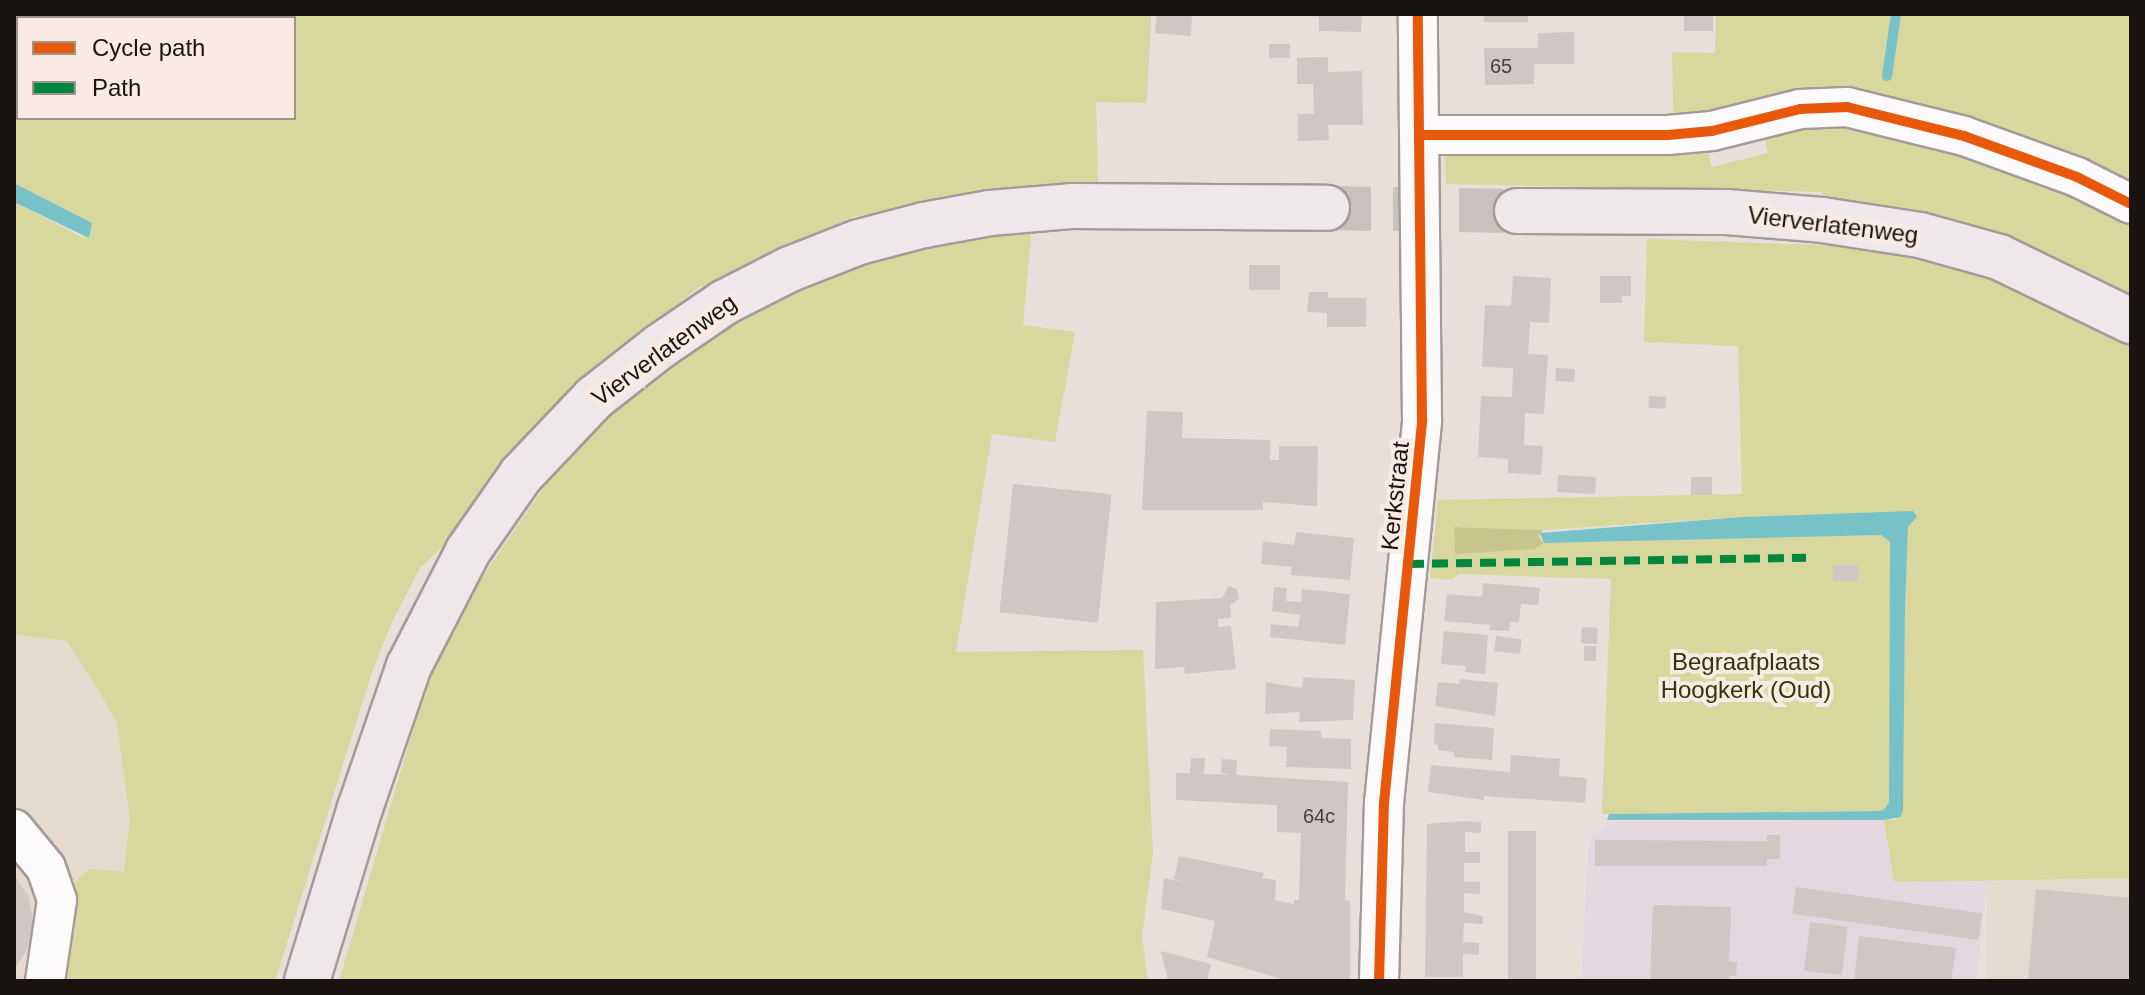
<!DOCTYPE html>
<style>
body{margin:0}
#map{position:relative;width:2145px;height:995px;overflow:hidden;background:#e8dfdb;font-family:Arial,sans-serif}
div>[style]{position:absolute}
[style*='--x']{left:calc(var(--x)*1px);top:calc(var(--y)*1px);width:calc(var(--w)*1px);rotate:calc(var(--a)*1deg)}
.commercial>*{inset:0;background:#e4d7df}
.industrial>*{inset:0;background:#e5dacd;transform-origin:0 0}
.green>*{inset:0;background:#d8d79d}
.forest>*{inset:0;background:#c7c58b}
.water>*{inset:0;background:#76c2c7}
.stream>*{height:10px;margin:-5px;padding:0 5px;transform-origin:5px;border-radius:5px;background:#76c2c7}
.building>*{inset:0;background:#cec7c3;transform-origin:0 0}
.major-tunnel>*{height:44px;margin-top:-22px;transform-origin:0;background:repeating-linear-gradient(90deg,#c9c1bd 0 44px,transparent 0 66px)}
.roads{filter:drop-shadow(2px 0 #a29b98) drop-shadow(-2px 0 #a29b98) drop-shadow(0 2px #a29b98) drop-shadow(0 -2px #a29b98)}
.minor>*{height:38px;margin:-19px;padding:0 19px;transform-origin:19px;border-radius:19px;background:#fcfafa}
.major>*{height:44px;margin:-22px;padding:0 22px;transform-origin:22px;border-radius:22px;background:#efe8ea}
.quiet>*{height:8px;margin-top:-4px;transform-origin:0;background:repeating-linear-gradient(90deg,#00873e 0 16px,transparent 0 24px)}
.cycleway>*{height:10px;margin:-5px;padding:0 5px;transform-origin:5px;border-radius:5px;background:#e8590c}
span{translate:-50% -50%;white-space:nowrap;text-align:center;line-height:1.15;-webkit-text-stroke:8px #faeae3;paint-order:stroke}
.number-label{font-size:20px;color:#46413e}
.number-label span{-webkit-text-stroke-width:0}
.street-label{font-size:24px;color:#191411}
.park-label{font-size:24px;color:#343509}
.frame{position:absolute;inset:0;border:16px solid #191411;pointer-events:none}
.legend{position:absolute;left:16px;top:16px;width:280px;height:104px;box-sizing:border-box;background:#faeae3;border:2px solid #a0948f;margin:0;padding:10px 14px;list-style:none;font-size:24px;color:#191411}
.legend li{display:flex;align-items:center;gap:16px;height:40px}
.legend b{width:40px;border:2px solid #a0948f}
</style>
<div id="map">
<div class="commercial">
<div style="clip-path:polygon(1884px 820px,1894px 882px,1987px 880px,1977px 981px,1581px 981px,1589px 839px,1610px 821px)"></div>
</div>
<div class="industrial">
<div style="clip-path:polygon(14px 585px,98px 612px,215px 981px,14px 981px)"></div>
<div style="left:2131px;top:878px;width:103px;height:144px;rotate:90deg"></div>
</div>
<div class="green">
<div style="clip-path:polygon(evenodd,14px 14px,1151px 14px,1147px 103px,1096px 102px,1098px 188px,978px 194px,853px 217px,698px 288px,594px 370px,517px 452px,458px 532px,420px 568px,393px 620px,373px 669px,275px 981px,58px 981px,68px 889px,89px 869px,124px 872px,130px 819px,117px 723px,100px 693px,67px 641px,14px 634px,14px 202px,84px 238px,92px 223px,14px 183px,14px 14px,18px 18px,294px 18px,294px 118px,18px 118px,18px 18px)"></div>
<div style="clip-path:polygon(1716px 14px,2131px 14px,2131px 192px,2042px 151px,1743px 110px,1673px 116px,1672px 52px,1715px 53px)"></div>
<div style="clip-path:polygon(1814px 118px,1957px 146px,2131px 218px,2131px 302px,1876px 206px,1823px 197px,1822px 192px,1446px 184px,1445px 147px,1705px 143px,1712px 167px,1768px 153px,1762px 128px)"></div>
<div style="clip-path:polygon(1025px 226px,1031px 235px,1023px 325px,1075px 332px,1055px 442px,992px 434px,956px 652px,1143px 650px,1153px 853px,1142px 937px,1148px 981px,339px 981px,424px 692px,467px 599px,558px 467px,619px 408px,670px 365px,726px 326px,794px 288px,874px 259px)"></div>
<div style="clip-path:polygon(1647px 239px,1873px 247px,1965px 267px,2019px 286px,2131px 346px,2131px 878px,1894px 882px,1884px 820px,1895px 820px,1903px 811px,1905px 609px,1908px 527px,1915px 520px,1913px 512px,1742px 517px,1543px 530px,1454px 527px,1534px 549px,1544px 543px,1881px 535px,1890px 542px,1889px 802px,1886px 807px,1882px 811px,1602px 814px,1611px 579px,1459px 574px,1452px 580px,1430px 578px,1438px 500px,1742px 494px,1738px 346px,1644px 342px)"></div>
</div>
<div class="forest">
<div style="clip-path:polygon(1454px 527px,1543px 530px,1539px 537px,1544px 543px,1534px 549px,1455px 554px)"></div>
</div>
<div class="water">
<div style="clip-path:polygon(14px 183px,92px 223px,89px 238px,14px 202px)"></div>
<div style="clip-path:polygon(1913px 511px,1917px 517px,1908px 527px,1905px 609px,1903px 811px,1900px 817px,1884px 820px,1607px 820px,1609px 814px,1882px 811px,1886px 807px,1889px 802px,1890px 542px,1881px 535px,1544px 543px,1540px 533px,1742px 517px)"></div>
</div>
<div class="stream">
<div style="--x:1887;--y:76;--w:63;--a:-81.7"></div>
</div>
<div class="building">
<div style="clip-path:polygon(1157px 14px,1192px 14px,1191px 36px,1155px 33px)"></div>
<div style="clip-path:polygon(1305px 14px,1362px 14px,1361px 32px,1319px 31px,1319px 17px)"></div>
<div style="left:1484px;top:14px;width:44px;height:8px"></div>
<div style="left:1684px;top:14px;width:29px;height:17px"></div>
<div style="clip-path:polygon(1574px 32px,1574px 64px,1534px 64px,1534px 84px,1485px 85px,1484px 48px,1538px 48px,1538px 33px)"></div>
<div style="left:1269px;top:44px;width:21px;height:14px"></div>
<div style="clip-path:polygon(1328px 57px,1328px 72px,1362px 71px,1363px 125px,1328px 125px,1329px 140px,1298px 141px,1298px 114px,1314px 114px,1313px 84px,1297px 84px,1297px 58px)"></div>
<div style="left:1249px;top:265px;width:31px;height:25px"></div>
<div style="clip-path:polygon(1513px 276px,1551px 278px,1549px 323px,1530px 322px,1528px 354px,1548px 355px,1544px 414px,1525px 413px,1524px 445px,1543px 446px,1541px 475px,1508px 473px,1508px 459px,1478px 457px,1481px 396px,1512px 397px,1513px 368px,1482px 367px,1485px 305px,1511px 306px)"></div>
<div style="clip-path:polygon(1600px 276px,1631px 276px,1631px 296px,1622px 296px,1622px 303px,1600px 303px)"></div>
<div style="clip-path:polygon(1309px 292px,1328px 292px,1328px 298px,1366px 298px,1366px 327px,1327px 327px,1327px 313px,1307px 312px)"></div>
<div style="left:1556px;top:368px;width:19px;height:13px;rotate:3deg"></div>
<div style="left:1649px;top:396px;width:17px;height:12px;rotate:3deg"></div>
<div style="clip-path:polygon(1147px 411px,1183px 412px,1182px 438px,1270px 440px,1270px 460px,1279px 460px,1279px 446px,1318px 446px,1317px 506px,1263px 502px,1263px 510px,1142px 510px)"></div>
<div style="left:1558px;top:475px;width:38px;height:17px;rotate:3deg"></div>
<div style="left:1691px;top:477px;width:21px;height:18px"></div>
<div style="left:1013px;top:484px;width:99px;height:129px;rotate:6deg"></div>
<div style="clip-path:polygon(1296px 532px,1354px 538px,1350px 580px,1291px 575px,1292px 567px,1261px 564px,1263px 541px,1294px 545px)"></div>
<div style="left:1833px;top:565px;width:25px;height:16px"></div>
<div style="clip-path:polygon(1483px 583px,1540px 588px,1538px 605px,1521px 604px,1519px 622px,1510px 622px,1509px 631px,1489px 630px,1490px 625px,1444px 621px,1447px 594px,1482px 597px)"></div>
<div style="clip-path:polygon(1229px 586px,1237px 589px,1239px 599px,1230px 605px,1231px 618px,1218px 619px,1218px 627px,1231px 626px,1236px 669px,1185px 674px,1184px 667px,1155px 669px,1156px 602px,1222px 598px)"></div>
<div style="clip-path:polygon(1274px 587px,1287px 588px,1286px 601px,1301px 602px,1302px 589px,1350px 594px,1345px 645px,1270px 637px,1271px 624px,1298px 627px,1300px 615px,1272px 611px)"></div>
<div style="left:1582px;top:627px;width:16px;height:16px;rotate:4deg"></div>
<div style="clip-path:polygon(1444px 631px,1488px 635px,1485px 674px,1465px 672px,1466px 666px,1441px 664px)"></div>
<div style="left:1496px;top:636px;width:26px;height:15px;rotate:7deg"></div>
<div style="left:1584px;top:646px;width:12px;height:15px"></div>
<div style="clip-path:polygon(1303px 677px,1355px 680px,1353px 720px,1299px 722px,1300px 712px,1265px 714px,1266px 682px,1302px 688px)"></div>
<div style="clip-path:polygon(1460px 679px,1498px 683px,1495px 716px,1435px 706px,1438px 682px,1459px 684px)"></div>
<div style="clip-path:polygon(1435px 723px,1494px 728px,1492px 760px,1454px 757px,1454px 752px,1438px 750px,1438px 745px,1434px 744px)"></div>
<div style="clip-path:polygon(1270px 729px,1321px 731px,1321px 738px,1351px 739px,1351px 769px,1286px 767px,1287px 747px,1269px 746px)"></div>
<div style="clip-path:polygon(1511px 755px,1560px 759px,1559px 776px,1587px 778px,1585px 803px,1484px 796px,1484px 800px,1428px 792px,1431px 765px,1510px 772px)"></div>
<div style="clip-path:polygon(1191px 758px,1205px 758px,1204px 774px,1232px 775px,1221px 773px,1222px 759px,1237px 760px,1236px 775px,1348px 782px,1345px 900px,1350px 901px,1350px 981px,1288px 981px,1207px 957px,1215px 921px,1161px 909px,1164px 878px,1184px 882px,1174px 879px,1179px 856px,1264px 873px,1262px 878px,1276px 880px,1275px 900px,1294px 904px,1294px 900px,1299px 900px,1301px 833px,1277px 832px,1277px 805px,1176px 800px,1176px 773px,1190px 773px)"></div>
<div style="clip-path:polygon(1465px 821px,1481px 822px,1481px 833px,1465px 832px,1465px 852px,1480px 852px,1480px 863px,1464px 863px,1464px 882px,1480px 882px,1480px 894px,1464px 893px,1464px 912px,1483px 916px,1483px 924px,1464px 923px,1463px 942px,1479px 943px,1479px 955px,1463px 954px,1463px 977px,1425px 977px,1427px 824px)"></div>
<div style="left:1508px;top:831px;width:28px;height:150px"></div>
<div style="clip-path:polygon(1767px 835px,1780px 835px,1780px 859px,1767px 859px,1767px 866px,1595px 866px,1595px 840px,1767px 841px)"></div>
<div style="clip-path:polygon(14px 874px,29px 898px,33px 923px,26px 952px,14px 969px)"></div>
<div style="left:1796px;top:887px;width:188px;height:27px;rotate:8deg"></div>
<div style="clip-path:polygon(2036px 889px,2131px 898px,2131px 981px,2028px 981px)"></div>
<div style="clip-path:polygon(1653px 905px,1731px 907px,1729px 961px,1737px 962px,1736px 976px,1729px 976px,1729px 981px,1650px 981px)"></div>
<div style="left:1810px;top:922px;width:38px;height:49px;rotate:7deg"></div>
<div style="clip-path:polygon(1859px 936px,1956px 948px,1951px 981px,1854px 981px)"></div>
<div style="clip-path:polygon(1161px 951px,1211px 964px,1207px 981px,1168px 981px)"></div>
</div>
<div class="major-tunnel">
<div style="--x:1327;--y:208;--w:190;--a:0.9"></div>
</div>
<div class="roads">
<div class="minor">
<div style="--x:1421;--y:135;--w:247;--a:0"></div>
<div style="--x:1668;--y:135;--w:44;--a:-5.2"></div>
<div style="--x:1712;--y:131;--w:91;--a:-14"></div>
<div style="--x:1800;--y:109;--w:47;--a:-2.4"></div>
<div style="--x:1847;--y:107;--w:121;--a:13.9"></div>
<div style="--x:1964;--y:136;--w:120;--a:19.9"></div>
<div style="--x:2077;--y:177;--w:60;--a:26.6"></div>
<div style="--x:14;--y:829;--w:50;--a:50.6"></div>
<div style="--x:46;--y:868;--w:34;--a:71"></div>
<div style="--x:57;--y:900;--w:82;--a:98.4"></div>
<div style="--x:1379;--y:981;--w:178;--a:-88.4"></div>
<div style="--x:1384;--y:803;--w:385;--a:-84.3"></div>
<div style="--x:1422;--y:420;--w:406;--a:-90.6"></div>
</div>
<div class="major">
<div style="--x:1517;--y:211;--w:210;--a:0.3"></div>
<div style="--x:1727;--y:212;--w:95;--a:4.8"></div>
<div style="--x:1822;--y:220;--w:99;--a:8.7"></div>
<div style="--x:1920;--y:235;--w:82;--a:15.6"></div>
<div style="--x:1999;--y:257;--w:147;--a:25.9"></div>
<div style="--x:307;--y:981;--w:181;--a:-73"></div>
<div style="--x:360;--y:808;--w:150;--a:-71"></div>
<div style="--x:409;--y:666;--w:129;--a:-62.8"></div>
<div style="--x:468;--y:551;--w:93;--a:-55.1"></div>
<div style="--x:521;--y:475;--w:106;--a:-46.5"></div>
<div style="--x:594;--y:398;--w:83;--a:-38.1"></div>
<div style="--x:659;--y:347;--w:80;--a:-34.3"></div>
<div style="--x:725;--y:302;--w:73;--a:-26.9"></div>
<div style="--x:790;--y:269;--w:74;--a:-21.4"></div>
<div style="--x:859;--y:242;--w:67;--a:-14.7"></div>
<div style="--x:924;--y:225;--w:67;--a:-10.3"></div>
<div style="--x:990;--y:213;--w:81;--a:-4.9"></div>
<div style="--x:1071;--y:206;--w:256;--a:0.4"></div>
</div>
</div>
<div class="quiet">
<div style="--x:144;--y:18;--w:4;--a:-76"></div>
<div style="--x:1408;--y:564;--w:398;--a:-0.9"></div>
</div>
<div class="cycleway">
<div style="--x:1421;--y:135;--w:247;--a:0"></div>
<div style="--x:1668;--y:135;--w:44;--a:-5.2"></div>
<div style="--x:1712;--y:131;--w:91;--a:-14"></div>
<div style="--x:1800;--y:109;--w:47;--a:-2.4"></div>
<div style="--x:1847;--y:107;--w:121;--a:13.9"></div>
<div style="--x:1964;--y:136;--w:120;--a:19.9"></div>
<div style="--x:2077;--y:177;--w:60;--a:26.6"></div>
<div style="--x:1379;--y:981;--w:178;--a:-88.4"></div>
<div style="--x:1384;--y:803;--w:385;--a:-84.3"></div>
<div style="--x:1422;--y:420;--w:406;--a:-90.6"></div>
</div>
<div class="number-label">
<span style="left:1501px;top:66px">65</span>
<span style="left:1319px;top:816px">64c</span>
</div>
<div class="street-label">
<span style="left:1833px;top:225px;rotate:7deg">Vierverlatenweg</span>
<span style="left:664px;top:350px;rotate:-36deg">Vierverlatenweg</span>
<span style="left:1395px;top:496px;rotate:-84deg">Kerkstraat</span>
</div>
<div class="park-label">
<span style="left:1746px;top:676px">Begraafplaats<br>Hoogkerk (Oud)</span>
</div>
<div class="frame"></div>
<ul class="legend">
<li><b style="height:10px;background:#e8590c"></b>Cycle path</li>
<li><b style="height:10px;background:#00873e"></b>Path</li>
</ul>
</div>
